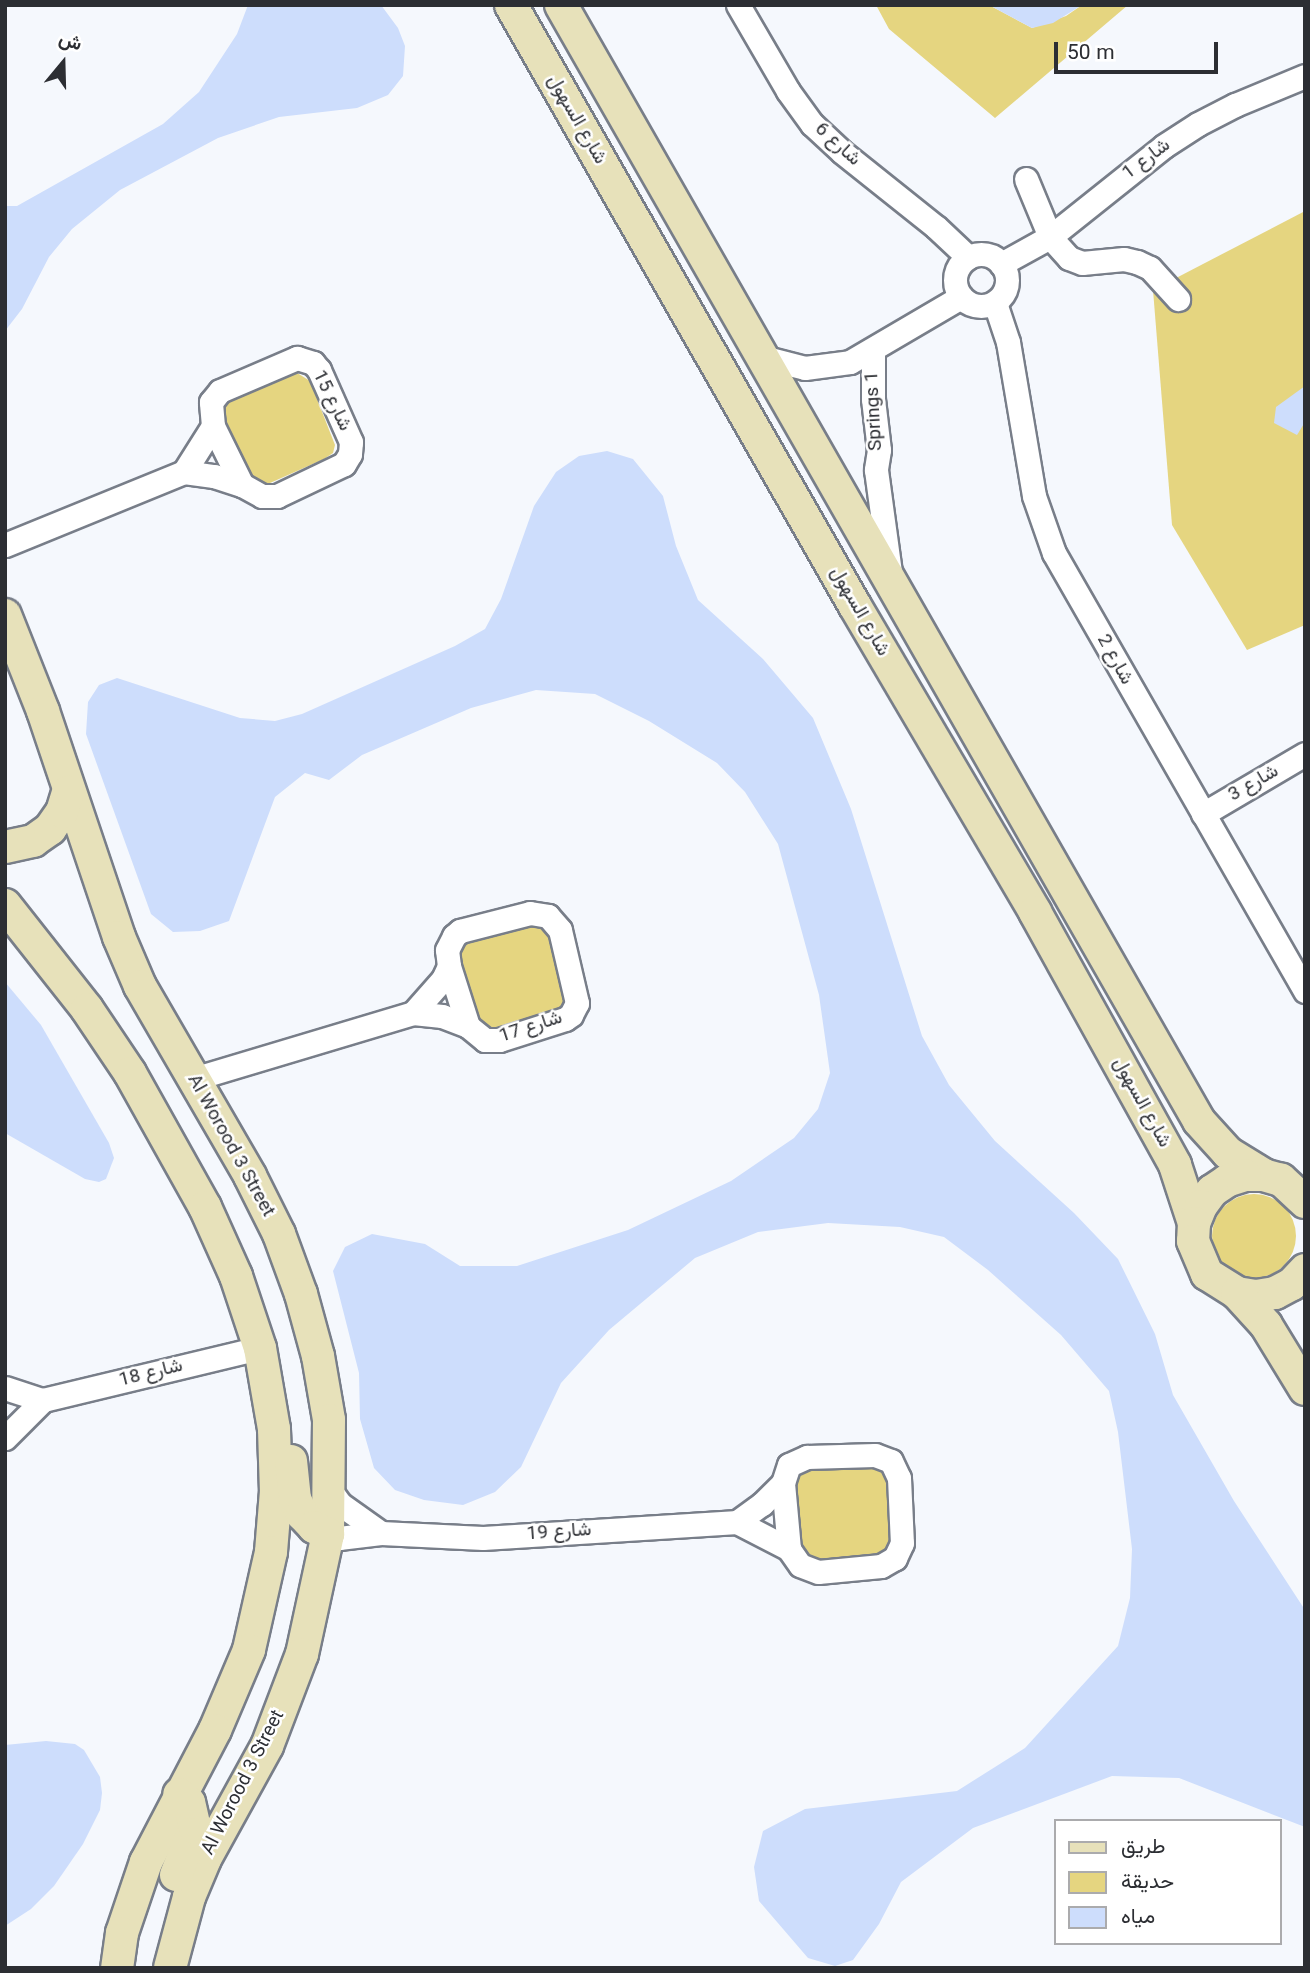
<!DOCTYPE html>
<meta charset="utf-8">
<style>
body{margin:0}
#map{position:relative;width:1310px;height:1973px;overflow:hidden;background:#f5f8fd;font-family:Georgia,Vazirmatn,serif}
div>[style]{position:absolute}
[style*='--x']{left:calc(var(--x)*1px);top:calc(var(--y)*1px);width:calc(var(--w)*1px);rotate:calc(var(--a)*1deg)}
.green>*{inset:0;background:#e5d580}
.round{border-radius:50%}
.water>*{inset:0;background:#cdddfc}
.roads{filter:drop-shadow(2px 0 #787e89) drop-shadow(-2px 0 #787e89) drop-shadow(0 2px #787e89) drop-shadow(0 -2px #787e89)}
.street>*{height:23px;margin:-11.5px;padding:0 11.5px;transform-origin:11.5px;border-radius:11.5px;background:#fff}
.street>.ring{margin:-11.5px;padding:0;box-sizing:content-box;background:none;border:23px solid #fff;border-radius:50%}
.secondary>*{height:32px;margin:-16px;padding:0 16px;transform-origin:16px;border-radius:16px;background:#e7e1ba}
span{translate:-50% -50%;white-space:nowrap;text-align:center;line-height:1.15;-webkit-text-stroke:5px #fff;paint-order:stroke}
.street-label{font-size:19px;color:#2c2e33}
.frame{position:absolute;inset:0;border:7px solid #2c2e33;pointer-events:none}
.legend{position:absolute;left:1054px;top:1819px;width:228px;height:126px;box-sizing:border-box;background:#fff;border:2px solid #ababad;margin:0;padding:9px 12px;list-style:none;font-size:21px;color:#2c2e33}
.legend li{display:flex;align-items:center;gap:14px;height:35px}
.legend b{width:35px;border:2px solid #ababad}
.north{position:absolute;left:28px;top:28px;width:70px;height:70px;-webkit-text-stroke:5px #fff;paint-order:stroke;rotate:19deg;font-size:19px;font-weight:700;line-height:28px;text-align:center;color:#2c2e33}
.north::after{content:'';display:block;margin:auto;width:24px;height:32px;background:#2c2e33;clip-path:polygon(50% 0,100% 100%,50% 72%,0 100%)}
.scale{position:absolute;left:1054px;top:42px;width:164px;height:32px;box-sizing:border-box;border:4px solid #2c2e33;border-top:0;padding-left:9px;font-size:21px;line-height:24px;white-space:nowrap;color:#2c2e33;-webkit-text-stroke:5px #fff;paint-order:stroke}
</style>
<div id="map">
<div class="green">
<div style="clip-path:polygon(876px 5px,989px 5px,1032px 28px,1066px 16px,1082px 5px,1128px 5px,995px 118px,889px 29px)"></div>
<div style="clip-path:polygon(1305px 211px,1305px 625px,1247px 650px,1172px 525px,1153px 290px)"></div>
<div style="clip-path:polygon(294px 371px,310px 381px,335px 445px,333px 453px,324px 459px,270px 483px,262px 483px,248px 474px,222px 416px,222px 408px,226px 400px)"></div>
<div style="clip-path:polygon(535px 923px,549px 935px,567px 995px,566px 1002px,562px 1010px,496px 1031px,488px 1030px,475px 1020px,457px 959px,459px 950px,471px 940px)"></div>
<div class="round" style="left:1212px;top:1194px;width:84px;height:84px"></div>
<div style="clip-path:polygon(878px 1466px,889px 1481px,893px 1542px,885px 1557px,815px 1563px,808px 1560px,798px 1547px,794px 1484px,797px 1476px,812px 1468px)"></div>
</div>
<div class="water">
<div style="clip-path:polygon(248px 5px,381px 5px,398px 28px,405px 46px,403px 76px,388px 95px,357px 108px,279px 117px,218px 138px,120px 190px,72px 229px,49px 257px,22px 309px,5px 331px,5px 206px,17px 206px,163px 124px,199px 92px,237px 34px)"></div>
<div style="clip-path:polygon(989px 5px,1082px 5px,1053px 23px,1032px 28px)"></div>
<div style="clip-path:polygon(1305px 386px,1305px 422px,1297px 435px,1274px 423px,1276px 407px)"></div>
<div style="clip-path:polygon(607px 451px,633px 459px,663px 496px,676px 546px,698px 600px,763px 659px,813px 718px,851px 809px,922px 1036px,949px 1085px,995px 1141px,1074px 1213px,1118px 1259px,1155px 1334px,1173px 1395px,1234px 1501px,1305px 1610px,1305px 1827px,1179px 1778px,1112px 1776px,973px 1828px,901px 1882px,879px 1924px,853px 1960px,835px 1966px,808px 1958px,759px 1901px,754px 1867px,763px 1831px,805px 1809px,957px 1791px,1025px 1748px,1118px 1646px,1130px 1598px,1132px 1549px,1118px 1432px,1109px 1391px,1061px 1335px,988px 1270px,944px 1237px,900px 1227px,828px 1223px,758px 1232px,695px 1258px,609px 1330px,561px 1383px,521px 1467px,495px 1492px,463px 1505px,424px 1500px,395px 1490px,374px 1468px,360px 1419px,359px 1373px,333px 1271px,345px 1247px,372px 1234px,425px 1244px,460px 1266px,517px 1266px,628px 1230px,731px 1181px,794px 1138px,818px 1109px,830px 1073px,819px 995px,778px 844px,745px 792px,717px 763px,649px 721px,595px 694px,536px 690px,471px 708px,362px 755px,329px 780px,305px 773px,275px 797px,229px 921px,200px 931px,173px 932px,151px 914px,86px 734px,88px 702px,99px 685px,117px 678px,240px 718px,275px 721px,302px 714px,455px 646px,485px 629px,501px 599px,534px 506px,556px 472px,579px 456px)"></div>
<div style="clip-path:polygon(5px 982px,41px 1025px,109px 1143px,114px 1158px,106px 1179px,99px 1182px,85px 1179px,5px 1133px)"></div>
<div style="clip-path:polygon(46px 1741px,75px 1744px,84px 1750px,100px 1777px,102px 1793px,100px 1810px,83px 1844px,54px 1886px,31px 1909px,5px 1926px,5px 1745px)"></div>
</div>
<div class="roads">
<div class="street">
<div style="--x:738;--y:5;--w:99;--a:59.8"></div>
<div style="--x:788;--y:91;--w:41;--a:54"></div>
<div style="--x:812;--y:124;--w:41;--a:43"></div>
<div style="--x:842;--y:152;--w:120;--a:38.6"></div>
<div style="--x:936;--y:227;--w:44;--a:43.2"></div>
<div style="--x:1026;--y:179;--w:63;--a:67.5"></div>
<div style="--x:1050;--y:237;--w:28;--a:48"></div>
<div style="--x:1069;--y:258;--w:14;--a:21"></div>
<div style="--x:1082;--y:263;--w:42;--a:-5.4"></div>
<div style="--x:1124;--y:259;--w:13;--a:13"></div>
<div style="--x:1137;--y:262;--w:14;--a:25"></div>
<div style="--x:1150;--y:268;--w:42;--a:47.9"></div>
<div class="ring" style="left:955px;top:254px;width:29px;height:29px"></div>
<div style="--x:1001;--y:264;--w:56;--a:-28.9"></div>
<div style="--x:1050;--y:237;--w:146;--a:-38.6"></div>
<div style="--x:1164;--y:146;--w:40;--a:-32.9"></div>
<div style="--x:1198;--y:124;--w:42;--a:-27.2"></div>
<div style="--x:1235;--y:105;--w:76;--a:-22.5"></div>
<div style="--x:995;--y:303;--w:41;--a:71.6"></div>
<div style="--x:1008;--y:342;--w:156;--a:80.4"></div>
<div style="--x:1034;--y:496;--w:60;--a:70.7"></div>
<div style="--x:1054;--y:553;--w:505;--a:60.18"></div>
<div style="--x:873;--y:351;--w:48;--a:90"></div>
<div style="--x:873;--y:399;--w:51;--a:83.3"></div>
<div style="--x:879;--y:450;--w:20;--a:99"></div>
<div style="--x:876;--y:470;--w:103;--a:82.2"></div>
<div style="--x:762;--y:357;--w:44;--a:14.3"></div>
<div style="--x:805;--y:368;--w:45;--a:-7.6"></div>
<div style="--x:850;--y:362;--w:129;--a:-30.4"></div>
<div style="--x:297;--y:358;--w:17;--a:17"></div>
<div style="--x:313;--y:363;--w:9;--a:49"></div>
<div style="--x:319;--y:370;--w:79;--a:66"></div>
<div style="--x:351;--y:442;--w:12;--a:95"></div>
<div style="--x:350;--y:454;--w:12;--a:121"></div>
<div style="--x:344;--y:464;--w:74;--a:154.5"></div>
<div style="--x:277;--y:496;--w:15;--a:180"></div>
<div style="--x:262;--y:496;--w:23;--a:-151"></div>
<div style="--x:242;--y:485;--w:66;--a:-116.2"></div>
<div style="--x:213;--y:426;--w:24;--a:-95"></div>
<div style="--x:211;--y:402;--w:14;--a:-51"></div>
<div style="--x:220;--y:391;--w:84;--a:-23.2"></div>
<div style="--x:184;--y:472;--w:54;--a:-57.8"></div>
<div style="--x:5;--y:545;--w:193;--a:-22.2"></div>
<div style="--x:184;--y:472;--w:30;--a:8"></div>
<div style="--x:214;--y:476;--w:29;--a:18"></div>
<div style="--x:1203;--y:814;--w:118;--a:-30.5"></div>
<div style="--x:413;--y:1013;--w:45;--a:-48.6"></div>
<div style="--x:443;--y:979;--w:14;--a:-65"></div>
<div style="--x:449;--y:966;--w:16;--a:-97"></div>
<div style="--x:447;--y:950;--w:16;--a:-63"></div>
<div style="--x:454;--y:936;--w:8;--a:-40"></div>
<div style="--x:460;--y:931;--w:72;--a:-14.4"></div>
<div style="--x:530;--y:913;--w:18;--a:9"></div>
<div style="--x:548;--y:916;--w:18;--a:49"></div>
<div style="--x:560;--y:930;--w:75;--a:76.9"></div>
<div style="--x:577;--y:1003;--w:13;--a:117"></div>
<div style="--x:571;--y:1015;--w:7;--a:146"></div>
<div style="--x:565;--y:1019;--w:69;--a:162.3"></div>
<div style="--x:499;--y:1040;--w:14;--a:180"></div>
<div style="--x:485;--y:1040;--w:22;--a:-141"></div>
<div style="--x:468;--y:1026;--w:63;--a:-107.6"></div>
<div style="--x:193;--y:1079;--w:230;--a:-16.7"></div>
<div style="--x:413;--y:1013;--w:29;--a:6"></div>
<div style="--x:442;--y:1016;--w:28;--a:21"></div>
<div style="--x:5;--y:1388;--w:40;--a:18"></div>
<div style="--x:5;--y:1438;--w:54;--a:-45"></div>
<div style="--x:43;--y:1400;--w:223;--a:-13.5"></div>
<div style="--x:875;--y:1455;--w:17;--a:21"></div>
<div style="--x:891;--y:1461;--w:19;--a:65"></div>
<div style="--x:899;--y:1478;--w:65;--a:87.4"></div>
<div style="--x:902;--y:1543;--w:17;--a:115"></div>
<div style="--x:895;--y:1558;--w:16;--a:150"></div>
<div style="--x:881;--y:1566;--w:63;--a:174.6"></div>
<div style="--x:818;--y:1572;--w:19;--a:-159"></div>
<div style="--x:800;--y:1565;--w:19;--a:-125"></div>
<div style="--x:789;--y:1549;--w:66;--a:-95.2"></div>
<div style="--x:783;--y:1483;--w:19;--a:-72"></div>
<div style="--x:789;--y:1465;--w:20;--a:-24"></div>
<div style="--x:807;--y:1457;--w:68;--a:-1.7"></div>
<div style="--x:330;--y:1490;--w:17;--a:54"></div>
<div style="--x:340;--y:1504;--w:50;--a:35.3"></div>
<div style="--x:737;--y:1522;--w:31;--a:-36"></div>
<div style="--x:762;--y:1504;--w:30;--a:-45"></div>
<div style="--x:328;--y:1534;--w:12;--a:20"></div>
<div style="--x:339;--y:1538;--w:42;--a:-6.8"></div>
<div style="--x:381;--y:1533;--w:102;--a:2.8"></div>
<div style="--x:483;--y:1538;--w:255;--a:-3.6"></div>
<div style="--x:737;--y:1522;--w:59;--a:27.4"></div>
</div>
<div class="secondary">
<div style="--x:511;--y:5;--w:692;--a:60.21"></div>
<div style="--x:855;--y:606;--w:355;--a:59.5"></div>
<div style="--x:1035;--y:912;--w:289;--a:61"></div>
<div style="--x:1175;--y:1165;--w:61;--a:71.9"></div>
<div style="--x:561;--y:5;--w:1285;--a:60.24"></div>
<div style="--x:1199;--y:1121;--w:43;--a:47.8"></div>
<div style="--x:1228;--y:1153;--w:42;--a:31.4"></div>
<div style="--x:5;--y:615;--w:103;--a:68.4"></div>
<div style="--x:43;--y:711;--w:238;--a:71.4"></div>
<div style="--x:119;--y:937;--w:53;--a:66.8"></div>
<div style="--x:140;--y:986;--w:220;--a:59.9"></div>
<div style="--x:250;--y:1176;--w:65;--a:63.4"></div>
<div style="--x:279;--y:1234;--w:64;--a:69.9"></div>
<div style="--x:301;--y:1294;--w:64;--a:74.7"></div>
<div style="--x:318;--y:1356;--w:65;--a:80.2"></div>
<div style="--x:329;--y:1420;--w:114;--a:90.5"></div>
<div style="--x:328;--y:1534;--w:123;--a:102.2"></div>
<div style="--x:302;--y:1654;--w:98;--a:110.8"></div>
<div style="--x:267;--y:1746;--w:129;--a:118.8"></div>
<div style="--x:205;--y:1859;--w:41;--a:112.8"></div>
<div style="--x:189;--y:1897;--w:73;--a:105"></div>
<div style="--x:5;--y:847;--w:29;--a:-12"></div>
<div style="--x:33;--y:841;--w:21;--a:-35"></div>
<div style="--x:50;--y:829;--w:21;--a:-55"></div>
<div style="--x:62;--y:812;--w:21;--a:-73"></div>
<div style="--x:5;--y:905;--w:132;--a:51.7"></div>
<div style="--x:87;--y:1009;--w:77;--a:56.1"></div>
<div style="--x:130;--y:1073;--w:154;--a:60.8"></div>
<div style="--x:205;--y:1207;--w:76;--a:65.8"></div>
<div style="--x:236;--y:1276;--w:76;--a:71.6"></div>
<div style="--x:260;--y:1348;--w:82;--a:80.2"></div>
<div style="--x:274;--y:1429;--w:62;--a:88.2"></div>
<div style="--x:276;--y:1491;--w:61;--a:94.7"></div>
<div style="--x:271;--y:1552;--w:100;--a:102.7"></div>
<div style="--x:249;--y:1650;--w:87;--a:113"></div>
<div style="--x:215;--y:1730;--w:149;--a:117.6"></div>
<div style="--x:146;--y:1862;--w:75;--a:108.7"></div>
<div style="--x:122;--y:1933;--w:35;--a:98"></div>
<div style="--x:1305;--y:1202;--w:33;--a:-137"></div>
<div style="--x:1281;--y:1180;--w:18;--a:-164"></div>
<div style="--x:1264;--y:1175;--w:19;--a:180"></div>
<div style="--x:1245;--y:1175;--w:19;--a:162"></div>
<div style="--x:1227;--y:1181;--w:18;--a:146"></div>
<div style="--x:1212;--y:1191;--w:19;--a:126"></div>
<div style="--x:1201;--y:1206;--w:18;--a:112"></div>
<div style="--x:1194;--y:1223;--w:18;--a:93"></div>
<div style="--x:1193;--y:1241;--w:36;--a:67"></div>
<div style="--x:1207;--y:1274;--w:36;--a:32"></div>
<div style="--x:1237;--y:1293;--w:19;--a:9"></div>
<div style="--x:1256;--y:1296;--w:19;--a:-9"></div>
<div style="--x:1275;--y:1293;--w:19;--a:-28"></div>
<div style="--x:1292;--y:1284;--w:19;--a:-47"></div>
<div style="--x:1237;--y:1293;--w:43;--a:47.8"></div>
<div style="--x:1266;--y:1325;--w:75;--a:58.6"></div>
<div style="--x:291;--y:1461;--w:38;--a:84"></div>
<div style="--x:295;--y:1499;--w:17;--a:65"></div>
<div style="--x:302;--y:1514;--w:18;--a:47"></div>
<div style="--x:314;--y:1527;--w:16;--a:27"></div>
<div style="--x:176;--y:1875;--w:51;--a:-68"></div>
<div style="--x:195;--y:1828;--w:26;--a:-103"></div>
<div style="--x:189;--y:1803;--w:13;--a:-138"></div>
</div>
</div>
<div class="street-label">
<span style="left:576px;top:120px;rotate:60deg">شارع السهول</span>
<span style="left:837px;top:145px;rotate:42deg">شارع 6</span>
<span style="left:1147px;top:160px;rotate:-37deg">شارع 1</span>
<span style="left:331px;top:401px;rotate:64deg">شارع 15</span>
<span style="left:875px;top:411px;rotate:-93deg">Springs 1</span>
<span style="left:859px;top:612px;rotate:60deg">شارع السهول</span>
<span style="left:1114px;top:660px;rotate:61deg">شارع 2</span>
<span style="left:1254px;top:784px;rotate:-30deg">شارع 3</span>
<span style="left:531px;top:1028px;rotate:-18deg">شارع 17</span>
<span style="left:1141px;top:1103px;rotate:61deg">شارع السهول</span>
<span style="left:230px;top:1146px;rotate:61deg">Al Worood 3 Street</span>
<span style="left:151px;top:1374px;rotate:-14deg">شارع 18</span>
<span style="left:559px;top:1533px;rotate:-4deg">شارع 19</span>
<span style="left:244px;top:1783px;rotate:-63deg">Al Worood 3 Street</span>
</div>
<div class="frame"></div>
<ul class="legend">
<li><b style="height:9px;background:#e7e1ba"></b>طريق</li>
<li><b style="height:19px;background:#e5d580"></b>حديقة</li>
<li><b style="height:19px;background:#cdddfc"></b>مياه</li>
</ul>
<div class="north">ش</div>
<div class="scale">50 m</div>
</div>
